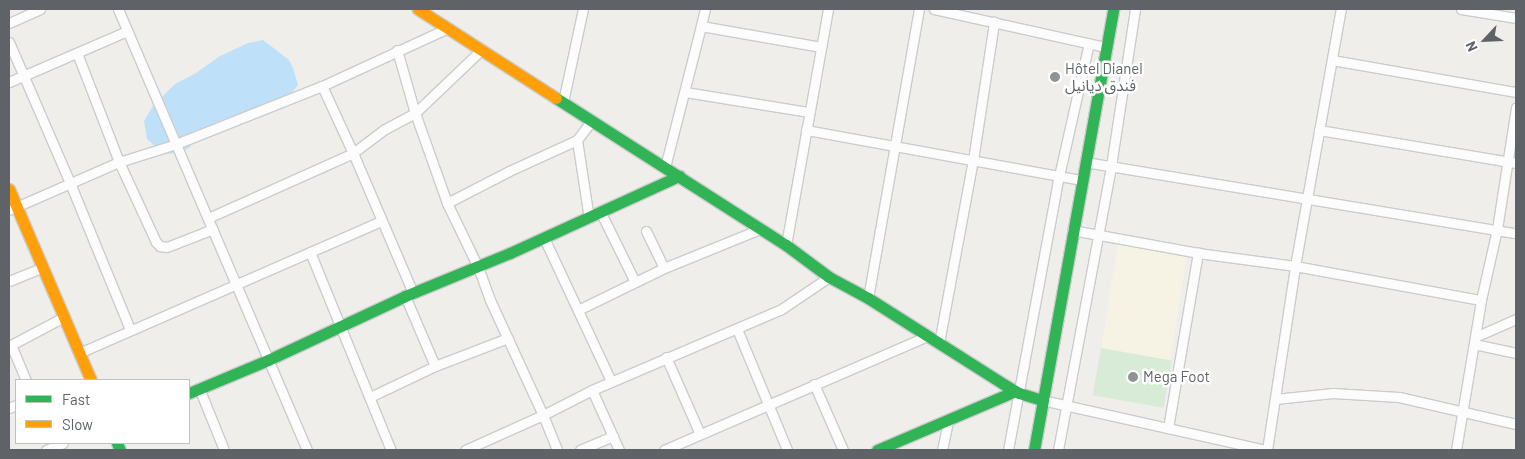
<!DOCTYPE html>
<meta charset="utf-8">
<style>
body{margin:0}
#map{position:relative;width:1525px;height:459px;overflow:hidden;background:#efeeea;font-family:Barlow,"Noto Sans Arabic",sans-serif}
div>[style]{position:absolute}
[style*='--x']{left:calc(var(--x)*1px);top:calc(var(--y)*1px);width:calc(var(--w)*1px);rotate:calc(var(--a)*1deg)}
.commercial>*{inset:0;background:#f7f3e4;transform-origin:0 0}
.green>*{inset:0;background:#d8ebd6;transform-origin:0 0}
.water>*{inset:0;background:#bfe0f9}
.roads{filter:drop-shadow(1px 0 #cbcccc) drop-shadow(-1px 0 #cbcccc) drop-shadow(0 1px #cbcccc) drop-shadow(0 -1px #cbcccc)}
.street>*{height:9px;margin:-4.5px;padding:0 4.5px;transform-origin:4.5px;border-radius:4.5px;background:#fdfcfc}
.fast>*{height:11px;margin:-5.5px;padding:0 5.5px;transform-origin:5.5px;border-radius:5.5px;background:#30b455}
.slow>*{height:11px;margin:-5.5px;padding:0 5.5px;transform-origin:5.5px;border-radius:5.5px;background:#ff9f0a}
.dots>*{width:14px;height:14px;translate:-50% -50%;box-sizing:border-box;border:2px solid #fff;border-radius:50%}
span{translate:-50% -50%;white-space:nowrap;text-align:center;line-height:1.15;-webkit-text-stroke:5px #fff;paint-order:stroke}
.poi-label{font-size:15px;color:#5f6368}
.left{translate:0 -50%;text-align:left}
.frame{position:absolute;inset:0;border:10px solid #5f6368;pointer-events:none}
.legend{position:absolute;left:15px;top:379px;width:175px;height:65px;box-sizing:border-box;background:#fff;border:1px solid #bfc1c3;margin:0;padding:6px 9px;list-style:none;font-size:15px;color:#5f6368}
.legend li{display:flex;align-items:center;gap:10px;height:25px}
.legend b{width:25px;border:1px solid #bfc1c3}
.north{position:absolute;left:1460px;top:15px;width:50px;height:50px;-webkit-text-stroke:4px #fff;paint-order:stroke;rotate:245deg;font-size:14px;font-weight:700;line-height:20px;text-align:center;color:#5f6368}
.north::after{content:'';display:block;margin:auto;width:18px;height:22px;background:#5f6368;clip-path:polygon(50% 0,100% 100%,50% 72%,0 100%)}
</style>
<div id="map">
<div class="commercial">
<div style="left:1118px;top:243px;width:70px;height:154px;rotate:9deg"></div>
</div>
<div class="green">
<div style="left:1101px;top:348px;width:72px;height:48px;rotate:10deg"></div>
</div>
<div class="water">
<div style="clip-path:polygon(263px 40px,289px 60px,293px 68px,298px 85px,290px 95px,248px 114px,222px 120px,200px 133px,189px 148px,176px 153px,164px 154px,147px 139px,144px 121px,153px 106px,175px 84px,196px 73px,220px 56px,248px 43px)"></div>
</div>
<div class="roads">
<div class="street">
<div style="--x:118;--y:9;--w:480;--a:66.8"></div>
<div style="--x:934;--y:9;--w:176;--a:12.5"></div>
<div style="--x:1461;--y:9;--w:56;--a:9.3"></div>
<div style="--x:9;--y:23;--w:34;--a:-24"></div>
<div style="--x:701;--y:26;--w:17;--a:-77"></div>
<div style="--x:9;--y:42;--w:154;--a:66.6"></div>
<div style="--x:70;--y:183;--w:158;--a:67.7"></div>
<div style="--x:397;--y:50;--w:66;--a:74.1"></div>
<div style="--x:415;--y:113;--w:96;--a:70.4"></div>
<div style="--x:447;--y:203;--w:71;--a:64.2"></div>
<div style="--x:478;--y:267;--w:35;--a:70"></div>
<div style="--x:490;--y:300;--w:127;--a:65.3"></div>
<div style="--x:543;--y:415;--w:38;--a:68"></div>
<div style="--x:77;--y:53;--w:117;--a:68.9"></div>
<div style="--x:119;--y:162;--w:88;--a:65.2"></div>
<div style="--x:156;--y:242;--w:6;--a:45"></div>
<div style="--x:160;--y:246;--w:7;--a:8"></div>
<div style="--x:167;--y:247;--w:49;--a:-21.4"></div>
<div style="--x:1332;--y:60;--w:187;--a:9.9"></div>
<div style="--x:9;--y:82;--w:129;--a:-23.4"></div>
<div style="--x:322;--y:86;--w:74;--a:65.2"></div>
<div style="--x:353;--y:153;--w:152;--a:66.8"></div>
<div style="--x:685;--y:92;--w:126;--a:9.2"></div>
<div style="--x:563;--y:102;--w:95;--a:-77.9"></div>
<div style="--x:806;--y:130;--w:280;--a:10.3"></div>
<div style="--x:1319;--y:130;--w:200;--a:9.5"></div>
<div style="--x:577;--y:140;--w:79;--a:81.3"></div>
<div style="--x:1085;--y:162;--w:437;--a:9.4"></div>
<div style="--x:665;--y:167;--w:146;--a:-75.7"></div>
<div style="--x:701;--y:26;--w:122;--a:9.9"></div>
<div style="--x:447;--y:203;--w:70;--a:-27.3"></div>
<div style="--x:509;--y:171;--w:75;--a:-24.5"></div>
<div style="--x:577;--y:140;--w:25;--a:-53"></div>
<div style="--x:9;--y:210;--w:120;--a:-23.6"></div>
<div style="--x:119;--y:162;--w:60;--a:-17.5"></div>
<div style="--x:176;--y:144;--w:157;--a:-21.7"></div>
<div style="--x:322;--y:86;--w:139;--a:-24.7"></div>
<div style="--x:601;--y:213;--w:77;--a:63.8"></div>
<div style="--x:208;--y:218;--w:159;--a:-24.1"></div>
<div style="--x:353;--y:153;--w:40;--a:-37"></div>
<div style="--x:385;--y:129;--w:34;--a:-28"></div>
<div style="--x:415;--y:113;--w:91;--a:-43.7"></div>
<div style="--x:1072;--y:230;--w:128;--a:10.3"></div>
<div style="--x:1198;--y:253;--w:98;--a:7.6"></div>
<div style="--x:1295;--y:266;--w:189;--a:10.4"></div>
<div style="--x:646;--y:231;--w:41;--a:64.1"></div>
<div style="--x:544;--y:238;--w:158;--a:64.9"></div>
<div style="--x:786;--y:245;--w:240;--a:-79.9"></div>
<div style="--x:310;--y:252;--w:214;--a:67.8"></div>
<div style="--x:9;--y:281;--w:35;--a:-22"></div>
<div style="--x:405;--y:296;--w:76;--a:66.8"></div>
<div style="--x:868;--y:298;--w:293;--a:-80"></div>
<div style="--x:578;--y:310;--w:96;--a:-26"></div>
<div style="--x:664;--y:268;--w:104;--a:-22.1"></div>
<div style="--x:737;--y:329;--w:131;--a:67.5"></div>
<div style="--x:1475;--y:337;--w:45;--a:-23.7"></div>
<div style="--x:939;--y:343;--w:186;--a:-79.5"></div>
<div style="--x:973;--y:160;--w:140;--a:-81.3"></div>
<div style="--x:1474;--y:344;--w:43;--a:12.1"></div>
<div style="--x:11;--y:345;--w:38;--a:67"></div>
<div style="--x:9;--y:346;--w:62;--a:-27.8"></div>
<div style="--x:79;--y:353;--w:330;--a:-23.6"></div>
<div style="--x:666;--y:357;--w:84;--a:66.2"></div>
<div style="--x:814;--y:384;--w:72;--a:66.3"></div>
<div style="--x:199;--y:388;--w:67;--a:68"></div>
<div style="--x:592;--y:390;--w:66;--a:65.8"></div>
<div style="--x:370;--y:397;--w:72;--a:-25.5"></div>
<div style="--x:435;--y:366;--w:78;--a:-21"></div>
<div style="--x:1275;--y:399;--w:58;--a:-5.9"></div>
<div style="--x:1333;--y:393;--w:66;--a:3.5"></div>
<div style="--x:1399;--y:397;--w:120;--a:13"></div>
<div style="--x:1042;--y:400;--w:229;--a:12.6"></div>
<div style="--x:9;--y:408;--w:8;--a:-23"></div>
<div style="--x:1168;--y:428;--w:178;--a:-80.3"></div>
<div style="--x:46;--y:450;--w:18;--a:-22"></div>
<div style="--x:465;--y:450;--w:85;--a:-24.2"></div>
<div style="--x:543;--y:415;--w:55;--a:-27"></div>
<div style="--x:592;--y:390;--w:204;--a:-23.1"></div>
<div style="--x:780;--y:310;--w:59;--a:-34"></div>
<div style="--x:580;--y:450;--w:36;--a:-23"></div>
<div style="--x:664;--y:450;--w:288;--a:-23.4"></div>
<div style="--x:942;--y:450;--w:29;--a:-78"></div>
<div style="--x:1008;--y:450;--w:279;--a:-79.5"></div>
<div style="--x:1059;--y:176;--w:136;--a:-77.3"></div>
<div style="--x:1058;--y:450;--w:289;--a:-79.4"></div>
<div style="--x:1111;--y:166;--w:159;--a:-81.3"></div>
<div style="--x:1267;--y:450;--w:186;--a:-81.3"></div>
<div style="--x:1295;--y:266;--w:261;--a:-79.9"></div>
<div style="--x:1456;--y:450;--w:152;--a:-80.5"></div>
<div style="--x:1481;--y:300;--w:73;--a:-77.3"></div>
<div style="--x:1497;--y:229;--w:123;--a:-81.1"></div>
</div>
<div class="fast">
<div style="--x:556;--y:98;--w:273;--a:32.6"></div>
<div style="--x:786;--y:245;--w:54;--a:36.7"></div>
<div style="--x:829;--y:277;--w:44;--a:28.3"></div>
<div style="--x:868;--y:298;--w:162;--a:32.4"></div>
<div style="--x:1005;--y:385;--w:16;--a:30"></div>
<div style="--x:1019;--y:393;--w:24;--a:17"></div>
<div style="--x:189;--y:393;--w:86;--a:-22.7"></div>
<div style="--x:268;--y:360;--w:151;--a:-25"></div>
<div style="--x:405;--y:296;--w:113;--a:-22.3"></div>
<div style="--x:510;--y:253;--w:186;--a:-24.5"></div>
<div style="--x:117;--y:443;--w:8;--a:67"></div>
<div style="--x:877;--y:450;--w:150;--a:-23.1"></div>
<div style="--x:1034;--y:450;--w:448;--a:-79.8"></div>
</div>
<div class="slow">
<div style="--x:418;--y:9;--w:164;--a:32.8"></div>
<div style="--x:9;--y:189;--w:208;--a:66.8"></div>
</div>
</div>
<div class="dots">
<div style="left:1055px;top:77px;background:#919496"></div>
<div style="left:1133px;top:377px;background:#919496"></div>
</div>
<div class="poi-label">
<span class="left" style="left:1065px;top:77px">Hôtel Dianel<br>فندق ديانيل</span>
<span class="left" style="left:1143px;top:377px">Mega Foot</span>
</div>
<div class="frame"></div>
<ul class="legend">
<li><b style="height:6px;background:#30b455"></b>Fast</li>
<li><b style="height:6px;background:#ff9f0a"></b>Slow</li>
</ul>
<div class="north">N</div>
</div>
